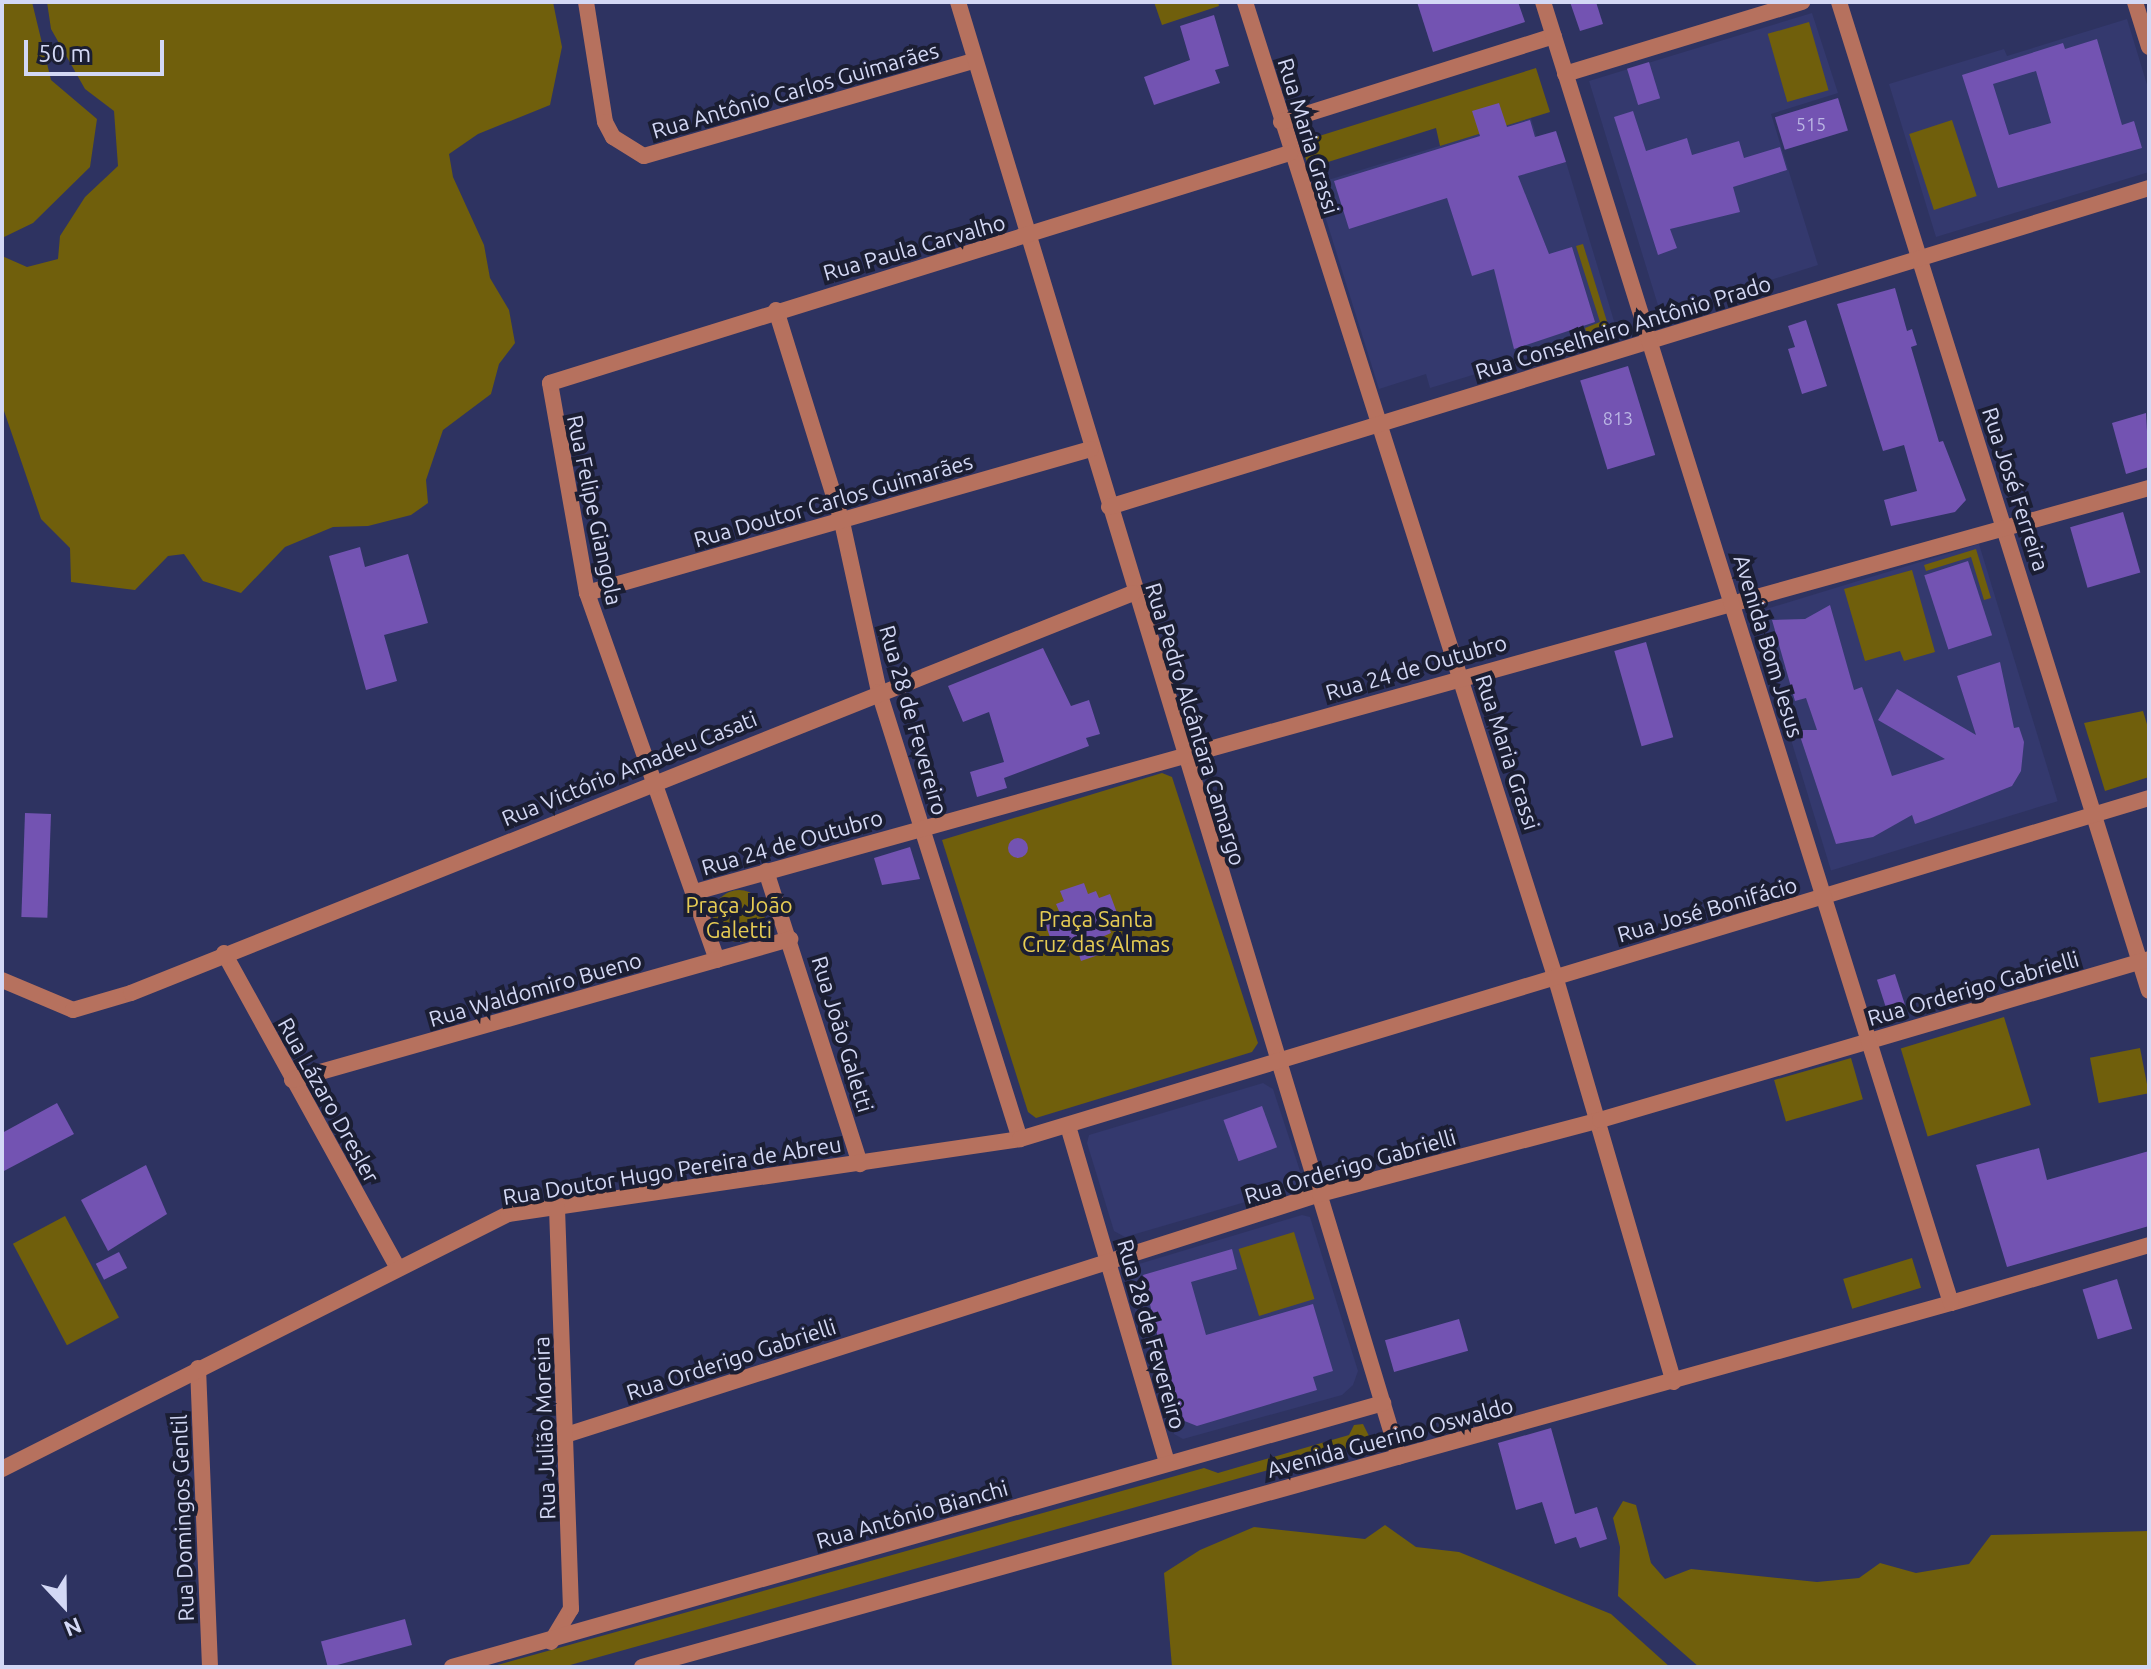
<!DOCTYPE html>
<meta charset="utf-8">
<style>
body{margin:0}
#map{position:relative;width:2151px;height:1669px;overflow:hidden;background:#2e3361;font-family:Ubuntu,sans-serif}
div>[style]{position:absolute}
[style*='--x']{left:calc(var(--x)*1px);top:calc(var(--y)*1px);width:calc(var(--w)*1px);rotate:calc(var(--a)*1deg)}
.built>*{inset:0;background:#34396e;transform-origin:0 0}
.green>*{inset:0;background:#705f0c;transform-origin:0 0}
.round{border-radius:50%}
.building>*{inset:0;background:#7353b2;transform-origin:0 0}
.minor>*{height:16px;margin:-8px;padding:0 8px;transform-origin:8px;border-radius:8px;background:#b6715e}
.tertiary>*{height:16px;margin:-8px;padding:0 8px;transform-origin:8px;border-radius:8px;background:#b6715e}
span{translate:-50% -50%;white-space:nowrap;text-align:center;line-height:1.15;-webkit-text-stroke:8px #1b1e33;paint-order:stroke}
.number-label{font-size:18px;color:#bbb7e4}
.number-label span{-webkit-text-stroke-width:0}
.street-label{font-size:22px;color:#d3d8f5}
.park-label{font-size:22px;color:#e6cc54}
.frame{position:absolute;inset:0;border:4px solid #d3d8f5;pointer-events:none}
.north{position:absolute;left:24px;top:1565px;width:80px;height:80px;-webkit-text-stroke:6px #1b1e33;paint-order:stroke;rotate:158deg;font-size:22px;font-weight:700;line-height:32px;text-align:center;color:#d3d8f5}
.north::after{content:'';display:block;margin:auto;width:28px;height:36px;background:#d3d8f5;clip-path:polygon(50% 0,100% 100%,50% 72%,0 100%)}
.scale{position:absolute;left:24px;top:40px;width:140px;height:36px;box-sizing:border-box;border:4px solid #d3d8f5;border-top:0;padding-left:10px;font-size:24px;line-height:28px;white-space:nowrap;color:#d3d8f5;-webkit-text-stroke:6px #1b1e33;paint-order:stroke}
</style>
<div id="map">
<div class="built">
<div style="clip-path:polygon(1812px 13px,1838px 93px,1771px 114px,1818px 265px,1661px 315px,1589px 81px)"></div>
<div style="clip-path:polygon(2127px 19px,2149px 91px,2149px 172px,1936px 237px,1889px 84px,2004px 49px,2007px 56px)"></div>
<div style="clip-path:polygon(1531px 118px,1546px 168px,1566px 162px,1617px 331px,1430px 388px,1426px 374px,1379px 389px,1315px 184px)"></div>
<div style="left:1979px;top:544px;width:269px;height:237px;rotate:73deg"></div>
<div style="clip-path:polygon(1263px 1083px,1273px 1089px,1303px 1180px,1300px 1186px,1125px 1237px,1114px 1231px,1087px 1143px,1089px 1135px)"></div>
<div style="clip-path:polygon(1302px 1215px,1310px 1217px,1358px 1371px,1353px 1385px,1342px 1395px,1183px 1439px,1174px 1434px,1124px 1275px,1129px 1267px)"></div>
</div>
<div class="green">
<div style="clip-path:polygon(2px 2px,32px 2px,51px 80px,97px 119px,90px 167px,33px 223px,2px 238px)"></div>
<div style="clip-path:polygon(47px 2px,553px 2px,562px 47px,550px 105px,478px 134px,449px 154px,453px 177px,484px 245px,490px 278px,509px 310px,515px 343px,499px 364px,491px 394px,443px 430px,426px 480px,428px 503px,411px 515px,368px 526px,333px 527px,285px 547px,241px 593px,203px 581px,184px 554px,168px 556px,135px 590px,71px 582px,70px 548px,41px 519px,2px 405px,2px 256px,27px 267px,58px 259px,60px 236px,85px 197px,118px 166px,114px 111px,85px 89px,51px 29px)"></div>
<div style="clip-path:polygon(1154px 2px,1218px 2px,1219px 6px,1162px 25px)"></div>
<div style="left:1809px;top:22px;width:71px;height:43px;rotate:74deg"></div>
<div style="clip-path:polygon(1536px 68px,1550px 112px,1440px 146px,1436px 128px,1309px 168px,1300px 142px)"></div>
<div style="left:1952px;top:120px;width:80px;height:45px;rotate:72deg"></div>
<div style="clip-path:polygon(1583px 244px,1609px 328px,1587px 334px,1585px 328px,1600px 322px,1576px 246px)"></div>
<div style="clip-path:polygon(1976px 549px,1991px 598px,1984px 600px,1971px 557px,1926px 571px,1924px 565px)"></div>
<div style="clip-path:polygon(1912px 570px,1935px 652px,1904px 661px,1900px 651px,1865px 661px,1844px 589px)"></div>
<div style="clip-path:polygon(2143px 711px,2149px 731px,2149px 777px,2105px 791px,2084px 723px)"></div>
<div style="clip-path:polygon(1162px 773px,1172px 777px,1258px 1043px,1252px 1052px,1036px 1118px,1028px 1112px,942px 840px)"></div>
<div class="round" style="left:713px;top:890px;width:52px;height:52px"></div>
<div style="left:2004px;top:1017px;width:92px;height:108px;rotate:73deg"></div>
<div style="left:2140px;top:1048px;width:46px;height:51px;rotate:79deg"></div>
<div style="left:1851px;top:1058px;width:43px;height:80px;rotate:74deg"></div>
<div style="left:65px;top:1216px;width:115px;height:59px;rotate:62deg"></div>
<div style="left:1294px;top:1232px;width:70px;height:58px;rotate:73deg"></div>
<div style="left:1912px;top:1258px;width:31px;height:72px;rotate:73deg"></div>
<div style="clip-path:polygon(1363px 1424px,1369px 1436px,1362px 1444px,563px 1667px,490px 1667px,1204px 1468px,1218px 1473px,1349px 1435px,1354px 1425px)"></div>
<div style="clip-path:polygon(1623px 1501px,1636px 1505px,1651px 1563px,1665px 1579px,1691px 1569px,1817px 1582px,1859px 1578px,1880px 1563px,1916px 1573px,1969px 1564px,1991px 1535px,2149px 1531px,2149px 1667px,1699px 1667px,1618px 1596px,1620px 1547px,1613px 1518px)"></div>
<div style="clip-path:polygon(1385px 1525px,1416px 1547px,1459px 1552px,1611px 1614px,1670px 1667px,1172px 1667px,1164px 1573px,1200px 1550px,1254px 1527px,1365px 1539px)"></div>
</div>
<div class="building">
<div style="clip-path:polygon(1417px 2px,1518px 2px,1525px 22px,1433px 52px)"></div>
<div style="clip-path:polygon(1570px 2px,1596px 2px,1603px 24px,1580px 31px)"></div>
<div style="clip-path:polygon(1214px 15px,1229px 66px,1215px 70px,1220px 83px,1154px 105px,1144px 77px,1190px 60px,1180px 26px)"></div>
<div style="clip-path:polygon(evenodd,2097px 39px,2122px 125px,2134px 121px,2142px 148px,1998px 188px,1962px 75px,2063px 43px,2065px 49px,2097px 39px,2036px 71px,2051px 123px,2009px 135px,1993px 84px,2036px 71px)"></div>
<div style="left:1649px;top:62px;width:38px;height:23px;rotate:73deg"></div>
<div style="left:1838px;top:98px;width:34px;height:66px;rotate:73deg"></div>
<div style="clip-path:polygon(1499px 103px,1507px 127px,1530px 120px,1535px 137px,1556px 131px,1566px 162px,1518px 176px,1549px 254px,1572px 247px,1595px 322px,1514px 349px,1494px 269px,1472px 276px,1447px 198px,1349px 229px,1334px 181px,1480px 136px,1472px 111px)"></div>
<div style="clip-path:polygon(1633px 111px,1646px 151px,1687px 138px,1692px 155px,1739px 141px,1744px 158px,1780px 147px,1787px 170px,1733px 187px,1740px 212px,1670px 229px,1677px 248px,1658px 255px,1614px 117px)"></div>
<div style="clip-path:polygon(1895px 288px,1907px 331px,1912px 329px,1917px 345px,1911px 347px,1939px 442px,1943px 441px,1966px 500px,1955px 512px,1891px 526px,1884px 500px,1917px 491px,1904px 445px,1883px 451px,1837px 304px)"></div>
<div style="clip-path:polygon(1806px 320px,1827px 386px,1802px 394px,1788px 349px,1795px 347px,1788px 326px)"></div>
<div style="left:1628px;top:366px;width:93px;height:50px;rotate:73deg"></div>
<div style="clip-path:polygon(2146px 413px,2149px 467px,2126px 474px,2112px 423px)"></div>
<div style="left:2123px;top:512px;width:63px;height:55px;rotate:74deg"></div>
<div style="clip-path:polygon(360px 547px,365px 567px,408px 554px,428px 623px,384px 635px,397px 681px,366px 690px,329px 556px)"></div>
<div style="left:1968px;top:561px;width:78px;height:46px;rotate:72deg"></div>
<div style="clip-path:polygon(1830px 605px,1854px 690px,1862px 687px,1892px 776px,1945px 759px,1878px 720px,1897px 689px,1976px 735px,1957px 676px,2000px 662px,2014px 728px,2019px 727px,2024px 742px,2021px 771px,2012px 786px,1929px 819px,1915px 824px,1912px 815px,1873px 837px,1836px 844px,1798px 730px,1817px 730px,1806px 698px,1795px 701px,1772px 620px,1805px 619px)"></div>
<div style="left:1646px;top:642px;width:99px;height:33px;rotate:74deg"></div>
<div style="clip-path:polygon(1043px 648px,1071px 706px,1089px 700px,1100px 734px,1086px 738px,1089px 746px,1004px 778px,1007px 788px,977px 797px,970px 772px,1004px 762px,989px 712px,963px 722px,948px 686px)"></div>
<div style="left:25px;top:813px;width:26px;height:104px;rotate:2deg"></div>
<div class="round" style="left:1008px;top:838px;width:20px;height:20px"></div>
<div style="clip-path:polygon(910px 847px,920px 879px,882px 885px,874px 858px)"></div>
<div style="clip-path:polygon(1084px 883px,1088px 894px,1096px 891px,1099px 898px,1110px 894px,1120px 921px,1108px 925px,1111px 933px,1102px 937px,1107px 952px,1081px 961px,1076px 946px,1069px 948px,1067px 942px,1053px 946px,1043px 917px,1059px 911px,1056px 904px,1064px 901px,1060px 891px)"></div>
<div style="left:1895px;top:974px;width:38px;height:19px;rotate:72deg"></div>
<div style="clip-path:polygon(57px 1103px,74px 1134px,2px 1172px,2px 1133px)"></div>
<div style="left:1262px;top:1106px;width:44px;height:41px;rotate:70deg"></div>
<div style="clip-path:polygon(2039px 1148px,2047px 1180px,2149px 1151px,2149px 1226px,2007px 1267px,1976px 1165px)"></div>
<div style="clip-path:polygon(146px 1165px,167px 1214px,108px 1251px,81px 1200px)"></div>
<div style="clip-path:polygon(1232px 1249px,1237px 1269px,1191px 1282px,1206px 1335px,1313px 1304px,1333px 1371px,1313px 1377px,1317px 1390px,1197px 1426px,1177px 1418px,1143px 1275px)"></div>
<div style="left:119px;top:1252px;width:18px;height:26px;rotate:63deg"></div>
<div style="left:2117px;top:1279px;width:52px;height:36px;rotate:73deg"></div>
<div style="left:1459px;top:1319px;width:33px;height:77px;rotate:74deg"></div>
<div style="clip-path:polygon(1551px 1428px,1575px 1514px,1597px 1507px,1607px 1539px,1580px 1548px,1576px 1537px,1555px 1544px,1542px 1502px,1516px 1510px,1498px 1443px)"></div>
<div style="left:405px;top:1619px;width:27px;height:87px;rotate:75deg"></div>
</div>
<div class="minor">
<div style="--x:586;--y:2;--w:121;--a:81"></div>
<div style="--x:605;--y:122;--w:17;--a:62"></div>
<div style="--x:613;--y:137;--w:36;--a:32"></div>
<div style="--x:644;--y:156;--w:343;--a:-16.1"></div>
<div style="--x:958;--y:2;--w:1520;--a:73.14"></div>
<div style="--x:1245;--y:2;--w:1022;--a:72.35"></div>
<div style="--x:1555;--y:976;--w:423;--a:73.7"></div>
<div style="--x:1839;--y:2;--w:1036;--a:72.6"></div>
<div style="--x:2135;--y:2;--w:47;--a:72.7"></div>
<div style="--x:1565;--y:74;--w:248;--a:-16.9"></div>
<div style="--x:1281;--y:122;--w:286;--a:-17.5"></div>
<div style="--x:776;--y:310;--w:222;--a:72.7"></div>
<div style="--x:842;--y:522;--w:174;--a:77.7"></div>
<div style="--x:879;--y:692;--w:469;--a:72.5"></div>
<div style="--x:1109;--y:507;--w:1088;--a:-17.05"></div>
<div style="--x:587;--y:593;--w:524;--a:-15.95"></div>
<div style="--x:766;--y:871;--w:308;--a:72.2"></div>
<div style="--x:695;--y:892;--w:1509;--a:-15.53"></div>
<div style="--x:224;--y:953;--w:359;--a:61.1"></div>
<div style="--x:717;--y:960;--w:389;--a:-109.5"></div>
<div style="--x:587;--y:593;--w:213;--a:-100"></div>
<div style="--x:550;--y:383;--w:775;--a:-17.27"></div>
<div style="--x:2;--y:980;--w:77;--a:22.9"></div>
<div style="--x:73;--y:1010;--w:60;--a:-16.3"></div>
<div style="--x:131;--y:993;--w:1079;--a:-21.76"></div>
<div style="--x:292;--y:1080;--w:518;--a:-15.81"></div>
<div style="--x:1068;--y:1126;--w:350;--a:73.6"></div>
<div style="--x:1951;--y:1303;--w:206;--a:-16.3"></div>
<div style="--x:198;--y:1368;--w:299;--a:87.7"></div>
<div style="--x:569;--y:1434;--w:788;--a:-17.72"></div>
<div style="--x:1320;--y:1194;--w:290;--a:-14.8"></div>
<div style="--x:1600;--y:1120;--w:572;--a:-16.34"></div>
<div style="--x:2;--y:1469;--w:567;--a:-26.75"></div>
<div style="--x:508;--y:1214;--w:517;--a:-8.33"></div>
<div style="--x:1020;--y:1139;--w:1179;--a:-16.81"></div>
<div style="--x:551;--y:1642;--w:39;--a:-59"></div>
<div style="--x:571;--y:1609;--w:402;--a:-92"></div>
<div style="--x:452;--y:1667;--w:968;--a:-15.83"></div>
</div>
<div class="tertiary">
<div style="--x:642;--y:1667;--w:1359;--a:-15.54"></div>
<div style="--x:1951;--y:1303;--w:1363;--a:-107.41"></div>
</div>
<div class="number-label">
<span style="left:1811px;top:124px">515</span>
<span style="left:1618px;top:418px">813</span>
</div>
<div class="street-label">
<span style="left:795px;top:90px;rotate:-16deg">Rua Antônio Carlos Guimarães</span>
<span style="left:1309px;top:136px;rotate:73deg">Rua Maria Grassi</span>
<span style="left:914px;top:247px;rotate:-16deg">Rua Paula Carvalho</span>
<span style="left:1623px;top:327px;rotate:-17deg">Rua Conselheiro Antônio Prado</span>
<span style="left:2016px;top:489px;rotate:72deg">Rua José Ferreira</span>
<span style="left:833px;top:500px;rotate:-16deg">Rua Doutor Carlos Guimarães</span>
<span style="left:595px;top:510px;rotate:78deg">Rua Felipe Giangola</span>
<span style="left:1769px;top:646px;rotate:73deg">Avenida Bom Jesus</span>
<span style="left:1416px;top:667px;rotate:-16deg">Rua 24 de Outubro</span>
<span style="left:914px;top:720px;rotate:74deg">Rua 28 de Fevereiro</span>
<span style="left:1196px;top:724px;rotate:73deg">Rua Pedro Alcântara Camargo</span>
<span style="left:1508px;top:752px;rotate:72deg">Rua Maria Grassi</span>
<span style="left:629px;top:768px;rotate:-22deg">Rua Victório Amadeu Casati</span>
<span style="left:792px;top:842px;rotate:-16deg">Rua 24 de Outubro</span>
<span style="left:1707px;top:909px;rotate:-16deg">Rua José Bonifácio</span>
<span style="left:1973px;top:988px;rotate:-16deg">Rua Orderigo Gabrielli</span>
<span style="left:535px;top:989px;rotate:-16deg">Rua Waldomiro Bueno</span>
<span style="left:843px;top:1034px;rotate:73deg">Rua João Galetti</span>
<span style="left:329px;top:1100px;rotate:61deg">Rua Lázaro Dresler</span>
<span style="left:1350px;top:1166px;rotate:-16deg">Rua Orderigo Gabrielli</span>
<span style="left:672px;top:1170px;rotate:-9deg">Rua Doutor Hugo Pereira de Abreu</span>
<span style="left:1152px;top:1334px;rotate:74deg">Rua 28 de Fevereiro</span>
<span style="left:731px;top:1359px;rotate:-18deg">Rua Orderigo Gabrielli</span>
<span style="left:544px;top:1428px;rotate:-92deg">Rua Julião Moreira</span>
<span style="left:1390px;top:1437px;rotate:-15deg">Avenida Guerino Oswaldo</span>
<span style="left:912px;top:1514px;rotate:-16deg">Rua Antônio Bianchi</span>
<span style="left:182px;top:1518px;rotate:-92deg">Rua Domingos Gentil</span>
</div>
<div class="park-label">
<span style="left:739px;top:917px">Praça João<br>Galetti</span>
<span style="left:1096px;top:931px">Praça Santa<br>Cruz das Almas</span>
</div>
<div class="frame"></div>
<div class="north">N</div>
<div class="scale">50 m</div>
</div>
